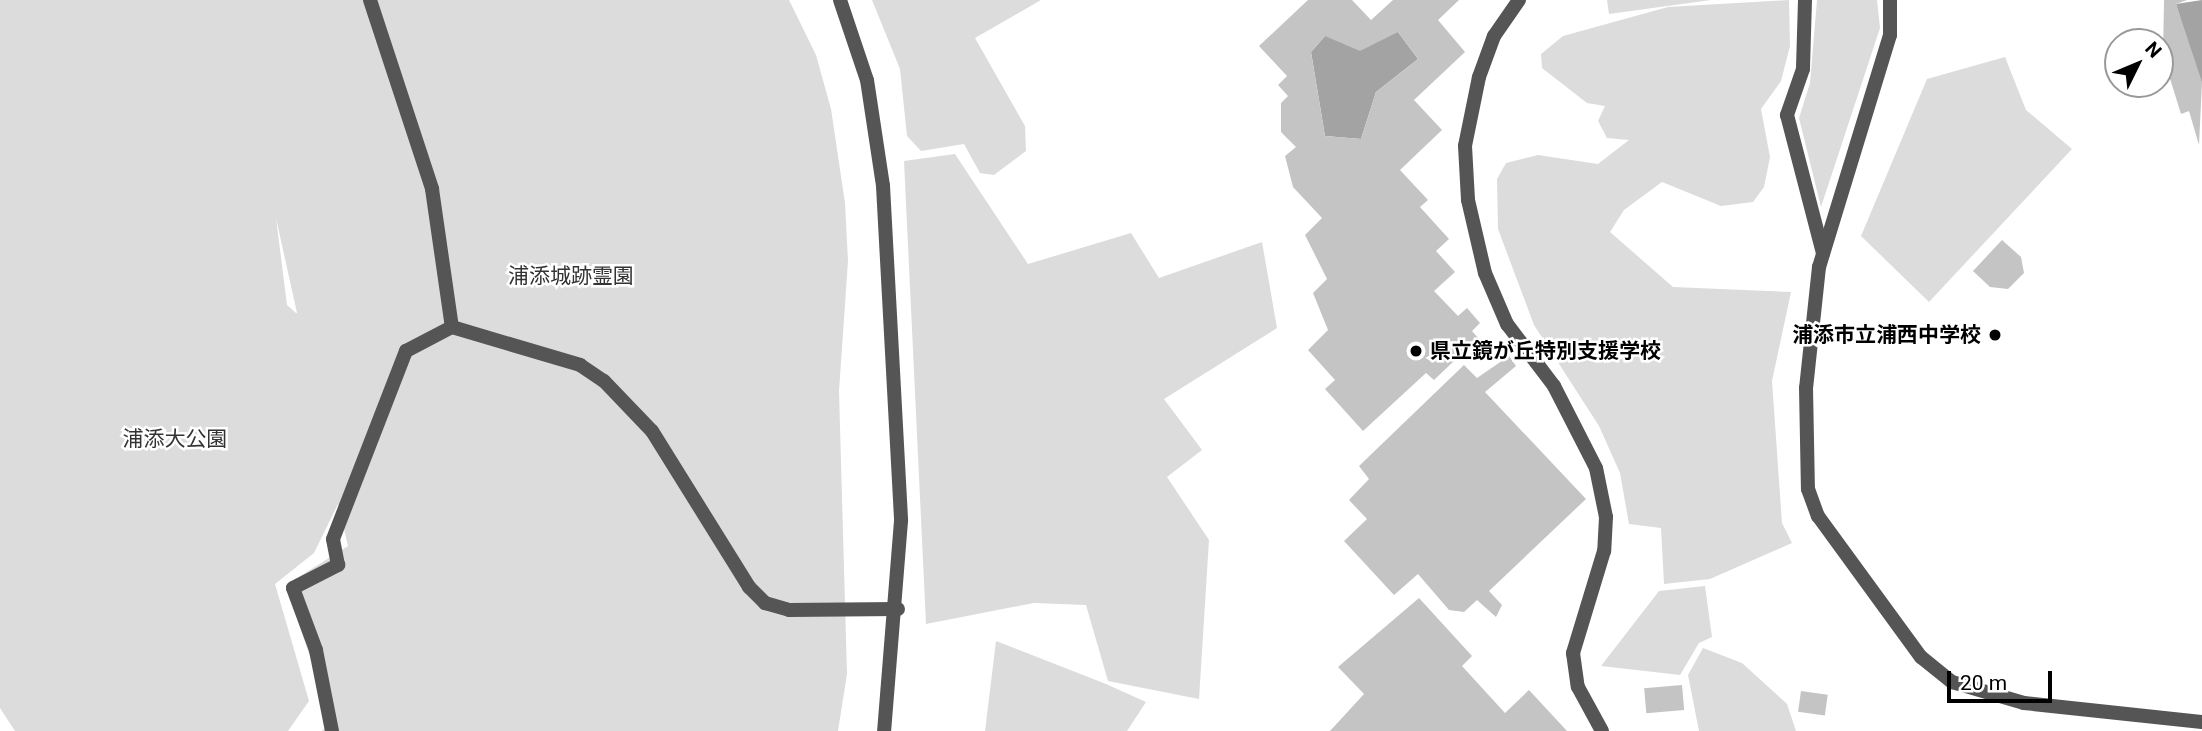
<!DOCTYPE html>
<meta charset="utf-8">
<style>
body{margin:0}
#map{position:relative;width:2202px;height:731px;overflow:hidden;background:#fff;font-family:Roboto,"Noto Sans JP",sans-serif}
div>[style]{position:absolute}
[style*='--x']{left:calc(var(--x)*1px);top:calc(var(--y)*1px);width:calc(var(--w)*1px);rotate:calc(var(--a)*1deg)}
.green>*{inset:0;background:#dcdcdc}
.water>*{inset:0;background:#a3a3a3}
.building>*{inset:0;background:#c4c4c4;transform-origin:0 0}
.service>*{height:14px;margin:-7px;padding:0 7px;transform-origin:7px;border-radius:7px;background:#555}
.tertiary>*{height:14px;margin:-7px;padding:0 7px;transform-origin:7px;border-radius:7px;background:#555}
.dots>*{width:19px;height:19px;translate:-50% -50%;box-sizing:border-box;border:4px solid #fff;border-radius:50%}
span{translate:-50% -50%;white-space:nowrap;text-align:center;line-height:1.15;-webkit-text-stroke:5px #fff;paint-order:stroke}
.park-label{font-size:21px;color:#333}
.poi-label{font-size:21px;color:#000;font-weight:700}
.right{translate:-100% -50%;text-align:right}
.left{translate:0 -50%;text-align:left}
.north{position:absolute;left:2104px;top:28px;width:70px;height:70px;box-sizing:border-box;background:#fff;border:2px solid #999;border-radius:50%;rotate:47deg;font-size:19px;font-weight:700;line-height:28px;text-align:center;color:#000}
.north::after{content:'';display:block;margin:auto;width:24px;height:32px;background:#000;clip-path:polygon(50% 0,100% 100%,50% 72%,0 100%)}
.scale{position:absolute;left:1947px;top:671px;width:105px;height:32px;box-sizing:border-box;border:4px solid #000;border-top:0;padding-left:9px;font-size:21px;line-height:24px;white-space:nowrap;color:#000;-webkit-text-stroke:5px #fff;paint-order:stroke}
</style>
<div id="map">
<div class="green">
<div style="clip-path:polygon(evenodd,0 0,789px 0,816px 55px,831px 109px,845px 203px,848px 261px,839px 391px,847px 674px,838px 731px,322px 731px,331px 720px,286px 585px,348px 546px,338px 504px,314px 553px,275px 584px,309px 701px,288px 731px,15px 731px,0 708px,0 0,276px 218px,297px 313px,296px 313px,287px 305px,276px 218px)"></div>
<div style="clip-path:polygon(872px 0,1041px 0,975px 38px,1025px 126px,1026px 151px,994px 175px,980px 173px,964px 144px,921px 151px,907px 136px,900px 69px)"></div>
<div style="clip-path:polygon(1607px 0,1711px 0,1609px 14px)"></div>
<div style="clip-path:polygon(1789px 0,1790px 46px,1781px 81px,1761px 109px,1770px 157px,1764px 187px,1753px 202px,1721px 206px,1662px 182px,1624px 210px,1610px 232px,1673px 287px,1791px 292px,1772px 381px,1782px 523px,1792px 543px,1710px 579px,1664px 584px,1661px 528px,1629px 524px,1620px 473px,1599px 426px,1534px 325px,1498px 229px,1497px 179px,1506px 163px,1538px 155px,1598px 164px,1629px 140px,1607px 138px,1598px 121px,1605px 106px,1587px 103px,1542px 68px,1541px 54px,1563px 36px,1668px 7px)"></div>
<div style="clip-path:polygon(1817px 0,1877px 0,1880px 28px,1821px 207px,1799px 118px,1810px 83px)"></div>
<div style="clip-path:polygon(2005px 57px,2026px 110px,2072px 149px,1929px 302px,1861px 236px,1927px 79px)"></div>
<div style="clip-path:polygon(955px 154px,1028px 264px,1131px 233px,1159px 278px,1262px 242px,1277px 328px,1164px 399px,1202px 450px,1167px 477px,1209px 540px,1199px 699px,1108px 681px,1086px 605px,1034px 603px,926px 624px,904px 161px)"></div>
<div style="clip-path:polygon(1705px 586px,1712px 637px,1699px 643px,1680px 675px,1601px 666px,1659px 591px)"></div>
<div style="clip-path:polygon(996px 641px,1106px 684px,1146px 702px,1127px 731px,985px 731px)"></div>
<div style="clip-path:polygon(1703px 648px,1742px 663px,1787px 704px,1796px 731px,1699px 731px,1688px 675px)"></div>
</div>
<div class="water">
<div style="clip-path:polygon(2202px 0,2202px 82px,2200px 83px,2176px 4px)"></div>
<div style="clip-path:polygon(1398px 32px,1418px 59px,1376px 92px,1361px 139px,1325px 136px,1311px 52px,1325px 36px)"></div>
</div>
<div class="building">
<div style="clip-path:polygon(evenodd,1308px 0,1352px 0,1371px 20px,1393px 0,1459px 0,1438px 20px,1465px 52px,1414px 100px,1442px 130px,1400px 170px,1428px 200px,1420px 207px,1449px 239px,1436px 251px,1455px 272px,1434px 291px,1458px 316px,1467px 308px,1480px 323px,1472px 331px,1478px 338px,1434px 380px,1426px 373px,1363px 431px,1325px 389px,1335px 380px,1308px 350px,1328px 330px,1313px 293px,1327px 279px,1305px 235px,1322px 218px,1293px 187px,1285px 156px,1296px 147px,1281px 132px,1281px 103px,1288px 96px,1278px 85px,1287px 76px,1259px 46px,1308px 0,1398px 32px,1418px 59px,1376px 92px,1361px 139px,1325px 136px,1311px 52px,1325px 36px,1360px 51px,1398px 32px)"></div>
<div style="clip-path:polygon(2164px 0,2187px 0,2176px 4px,2202px 82px,2199px 145px,2189px 111px,2181px 114px,2163px 56px)"></div>
<div style="clip-path:polygon(2002px 240px,2021px 257px,2024px 273px,2008px 289px,1990px 287px,1973px 271px)"></div>
<div style="clip-path:polygon(1509px 356px,1516px 366px,1485px 392px,1586px 499px,1489px 591px,1502px 605px,1496px 617px,1477px 600px,1464px 612px,1449px 610px,1418px 574px,1394px 595px,1344px 541px,1367px 519px,1349px 500px,1369px 479px,1359px 466px,1464px 365px,1477px 378px)"></div>
<div style="clip-path:polygon(1419px 598px,1472px 656px,1462px 666px,1505px 713px,1529px 690px,1567px 731px,1330px 731px,1364px 694px,1338px 667px)"></div>
<div style="left:1682px;top:685px;width:25px;height:38px;rotate:85deg"></div>
<div style="left:1801px;top:691px;width:27px;height:21px;rotate:8deg"></div>
</div>
<div class="service">
<div style="--x:370;--y:0;--w:199;--a:71.8"></div>
<div style="--x:432;--y:189;--w:139;--a:81.8"></div>
<div style="--x:1519;--y:0;--w:44;--a:124.8"></div>
<div style="--x:1494;--y:36;--w:44;--a:110.1"></div>
<div style="--x:1479;--y:77;--w:70;--a:101.5"></div>
<div style="--x:1465;--y:146;--w:54;--a:86.8"></div>
<div style="--x:1468;--y:200;--w:75;--a:76.9"></div>
<div style="--x:1485;--y:273;--w:56;--a:66.7"></div>
<div style="--x:1507;--y:324;--w:78;--a:52.8"></div>
<div style="--x:1554;--y:386;--w:92;--a:62.9"></div>
<div style="--x:1596;--y:468;--w:50;--a:78.5"></div>
<div style="--x:1606;--y:517;--w:34;--a:93"></div>
<div style="--x:1604;--y:551;--w:107;--a:106.9"></div>
<div style="--x:1573;--y:653;--w:34;--a:82"></div>
<div style="--x:1578;--y:687;--w:50;--a:61.4"></div>
<div style="--x:1805;--y:0;--w:69;--a:91.7"></div>
<div style="--x:1803;--y:69;--w:49;--a:109.2"></div>
<div style="--x:1787;--y:115;--w:143;--a:75.4"></div>
<div style="--x:1890;--y:0;--w:35;--a:90"></div>
<div style="--x:1890;--y:35;--w:243;--a:107"></div>
<div style="--x:1819;--y:267;--w:122;--a:96.1"></div>
<div style="--x:1806;--y:388;--w:101;--a:88.9"></div>
<div style="--x:1808;--y:489;--w:29;--a:70"></div>
<div style="--x:1818;--y:516;--w:175;--a:53.9"></div>
<div style="--x:1921;--y:657;--w:40;--a:39"></div>
<div style="--x:1952;--y:682;--w:75;--a:16.3"></div>
<div style="--x:2024;--y:703;--w:179;--a:6.1"></div>
<div style="--x:332;--y:731;--w:83;--a:-101.2"></div>
<div style="--x:316;--y:650;--w:66;--a:-110.4"></div>
<div style="--x:293;--y:588;--w:51;--a:-27.1"></div>
<div style="--x:338;--y:565;--w:26;--a:-101"></div>
<div style="--x:333;--y:539;--w:202;--a:-68.8"></div>
<div style="--x:406;--y:351;--w:52;--a:-27.6"></div>
<div style="--x:452;--y:327;--w:134;--a:16.5"></div>
<div style="--x:580;--y:365;--w:29;--a:34"></div>
<div style="--x:604;--y:381;--w:69;--a:46.2"></div>
<div style="--x:652;--y:431;--w:184;--a:58.1"></div>
<div style="--x:749;--y:587;--w:23;--a:45"></div>
<div style="--x:765;--y:603;--w:25;--a:16"></div>
<div style="--x:789;--y:610;--w:109;--a:-0.5"></div>
</div>
<div class="tertiary">
<div style="--x:840;--y:0;--w:84;--a:71.4"></div>
<div style="--x:867;--y:80;--w:107;--a:81.4"></div>
<div style="--x:883;--y:186;--w:335;--a:86.9"></div>
<div style="--x:901;--y:521;--w:211;--a:94.6"></div>
</div>
<div class="dots">
<div style="left:1995px;top:335px;background:#000"></div>
<div style="left:1416px;top:351px;background:#000"></div>
</div>
<div class="park-label">
<span style="left:571px;top:276px">浦添城跡霊園</span>
<span style="left:175px;top:439px">浦添大公園</span>
</div>
<div class="poi-label">
<span class="right" style="left:1981px;top:335px">浦添市立浦西中学校</span>
<span class="left" style="left:1430px;top:351px">県立鏡が丘特別支援学校</span>
</div>
<div class="north">N</div>
<div class="scale">20 m</div>
</div>
